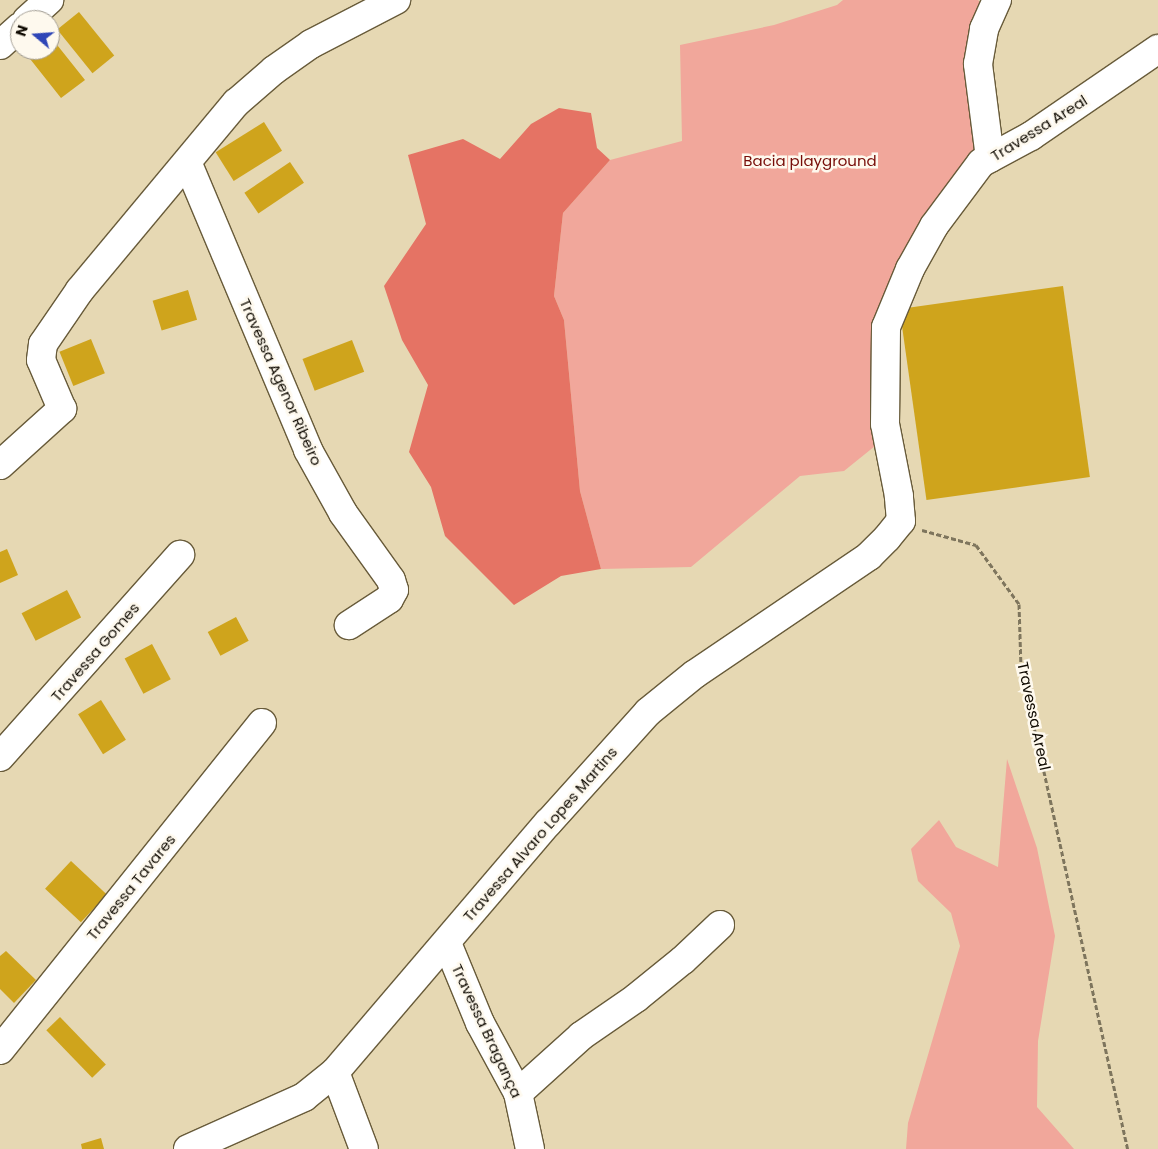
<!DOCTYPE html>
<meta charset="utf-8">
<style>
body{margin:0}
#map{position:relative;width:1158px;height:1149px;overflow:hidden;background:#e6d8b3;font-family:Poppins,sans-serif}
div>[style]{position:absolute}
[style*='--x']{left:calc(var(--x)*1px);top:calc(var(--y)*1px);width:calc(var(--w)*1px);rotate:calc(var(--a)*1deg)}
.green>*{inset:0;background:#f1a79b}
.forest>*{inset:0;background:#e57364}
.building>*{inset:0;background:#cfa41c;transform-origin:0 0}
.path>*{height:3px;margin-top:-1.5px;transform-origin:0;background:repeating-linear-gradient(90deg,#7e755d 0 5px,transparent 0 7.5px)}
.roads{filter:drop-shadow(1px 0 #685b3a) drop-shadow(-1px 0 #685b3a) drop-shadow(0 1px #685b3a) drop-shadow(0 -1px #685b3a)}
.street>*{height:28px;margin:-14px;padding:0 14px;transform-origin:14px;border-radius:14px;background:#fff}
span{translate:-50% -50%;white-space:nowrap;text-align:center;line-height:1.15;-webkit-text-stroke:5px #fef9ee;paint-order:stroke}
.street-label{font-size:15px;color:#100b02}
.park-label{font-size:15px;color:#770d08}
.north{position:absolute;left:10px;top:10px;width:50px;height:50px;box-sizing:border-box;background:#fef9ee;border:1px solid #9f9a90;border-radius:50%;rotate:288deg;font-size:14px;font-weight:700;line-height:20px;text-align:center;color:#100b02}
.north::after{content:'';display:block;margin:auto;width:18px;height:22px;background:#2f46b7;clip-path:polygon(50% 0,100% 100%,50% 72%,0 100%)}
</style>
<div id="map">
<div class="green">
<div style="clip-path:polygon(843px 0,978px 0,983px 5px,981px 163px,950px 184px,913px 236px,889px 294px,873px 346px,875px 446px,844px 471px,800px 476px,691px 567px,601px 569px,580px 491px,564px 320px,554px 296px,563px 213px,610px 160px,682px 141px,680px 45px,774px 25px,837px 5px)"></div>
<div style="clip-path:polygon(1007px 759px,1037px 848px,1055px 936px,1038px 1041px,1037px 1107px,1074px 1149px,906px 1149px,908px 1123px,960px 946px,951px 913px,918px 881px,911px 849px,939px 820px,956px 847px,998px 867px)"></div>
</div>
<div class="forest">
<div style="clip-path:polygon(559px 108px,591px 113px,597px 148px,610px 160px,563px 213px,554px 296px,564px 320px,580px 491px,601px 569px,561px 576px,514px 605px,445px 536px,431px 487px,409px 452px,428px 385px,402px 340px,384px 286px,426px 224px,408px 155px,463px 139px,500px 159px,531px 124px)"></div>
</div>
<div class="building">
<div style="left:79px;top:12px;width:56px;height:28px;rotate:51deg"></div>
<div style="clip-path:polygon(50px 36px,85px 80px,61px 98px,23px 50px,50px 50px)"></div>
<div style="left:264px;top:122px;width:34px;height:57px;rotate:58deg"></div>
<div style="left:290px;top:162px;width:25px;height:55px;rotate:56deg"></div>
<div style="left:1063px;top:286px;width:193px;height:165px;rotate:82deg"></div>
<div style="left:188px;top:290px;width:31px;height:37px;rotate:73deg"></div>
<div style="left:91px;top:339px;width:37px;height:34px;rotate:68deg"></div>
<div style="left:352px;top:340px;width:34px;height:53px;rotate:69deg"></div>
<div style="clip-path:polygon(7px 549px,18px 575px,0 583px,0 552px)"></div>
<div style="left:67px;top:590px;width:31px;height:51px;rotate:63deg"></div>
<div style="left:236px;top:617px;width:27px;height:32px;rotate:62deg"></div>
<div style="left:152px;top:644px;width:40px;height:31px;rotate:62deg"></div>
<div style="left:101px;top:700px;width:47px;height:27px;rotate:58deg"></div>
<div style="left:71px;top:861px;width:49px;height:38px;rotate:43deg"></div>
<div style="clip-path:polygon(6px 951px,36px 980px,14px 1003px,0 989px,0 956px)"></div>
<div style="left:60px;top:1017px;width:66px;height:19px;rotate:46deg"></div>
<div style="clip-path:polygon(101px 1138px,104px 1149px,82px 1149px,81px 1144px)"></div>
</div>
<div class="path">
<div style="--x:922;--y:530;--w:56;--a:15.5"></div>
<div style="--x:976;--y:545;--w:73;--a:53.9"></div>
<div style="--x:1019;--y:604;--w:64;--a:88.2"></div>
<div style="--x:1021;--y:668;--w:493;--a:77.5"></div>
</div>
<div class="roads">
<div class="street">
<div style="--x:27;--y:20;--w:30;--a:-42"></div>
<div style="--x:0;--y:45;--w:27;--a:-42"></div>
<div style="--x:990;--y:158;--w:95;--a:-97.3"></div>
<div style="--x:978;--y:64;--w:36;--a:-80"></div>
<div style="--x:984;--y:29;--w:32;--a:-66"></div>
<div style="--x:188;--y:164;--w:310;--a:67.2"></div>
<div style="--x:308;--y:450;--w:72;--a:60.9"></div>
<div style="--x:343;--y:513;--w:82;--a:54.4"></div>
<div style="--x:391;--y:580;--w:10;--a:73"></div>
<div style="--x:394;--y:590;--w:10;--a:119"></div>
<div style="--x:389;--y:599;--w:48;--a:147"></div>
<div style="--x:0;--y:465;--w:84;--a:-42.1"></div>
<div style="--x:62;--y:409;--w:53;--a:-113.2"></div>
<div style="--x:41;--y:360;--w:16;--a:-83"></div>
<div style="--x:43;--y:344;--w:65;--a:-55.6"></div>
<div style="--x:80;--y:290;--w:244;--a:-50.2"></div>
<div style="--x:236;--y:103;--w:50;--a:-41"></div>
<div style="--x:274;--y:70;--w:45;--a:-35.1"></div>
<div style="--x:311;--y:44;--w:96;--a:-27.4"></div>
<div style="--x:0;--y:757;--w:271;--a:-48.3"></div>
<div style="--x:447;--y:943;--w:87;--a:67.6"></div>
<div style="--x:480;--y:1023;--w:80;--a:61.5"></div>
<div style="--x:518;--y:1093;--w:57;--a:77.9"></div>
<div style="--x:0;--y:1050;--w:419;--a:-51.3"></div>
<div style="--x:335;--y:1072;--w:82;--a:69.4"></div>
<div style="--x:518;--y:1093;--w:85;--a:-42.1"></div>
<div style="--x:581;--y:1036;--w:67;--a:-34.6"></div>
<div style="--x:636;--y:998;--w:60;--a:-39"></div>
<div style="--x:683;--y:960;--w:51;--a:-43.4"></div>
<div style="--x:188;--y:1149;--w:127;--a:-24.1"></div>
<div style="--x:304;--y:1097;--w:40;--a:-39"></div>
<div style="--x:335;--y:1072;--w:328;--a:-49.5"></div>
<div style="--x:548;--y:823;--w:149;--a:-48"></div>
<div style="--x:648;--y:712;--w:60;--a:-39"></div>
<div style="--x:695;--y:674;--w:210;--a:-34.1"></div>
<div style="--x:869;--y:556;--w:25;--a:-45"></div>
<div style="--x:887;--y:538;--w:22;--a:-51"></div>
<div style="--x:901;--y:521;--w:25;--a:-95"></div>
<div style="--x:899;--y:496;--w:73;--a:-101"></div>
<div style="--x:885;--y:424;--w:97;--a:-89.4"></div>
<div style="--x:886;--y:327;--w:63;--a:-67.5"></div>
<div style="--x:910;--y:269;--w:49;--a:-60.8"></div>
<div style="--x:934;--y:226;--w:79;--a:-53.3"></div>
<div style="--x:981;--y:163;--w:57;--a:-28.4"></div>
<div style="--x:1031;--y:136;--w:154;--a:-34.4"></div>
</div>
</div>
<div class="street-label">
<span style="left:1039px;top:128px;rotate:-32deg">Travessa Areal</span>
<span style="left:281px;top:382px;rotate:66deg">Travessa Agenor Ribeiro</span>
<span style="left:95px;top:652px;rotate:-49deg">Travessa Gomes</span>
<span style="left:1034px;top:716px;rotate:78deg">Travessa Areal</span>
<span style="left:540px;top:834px;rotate:-49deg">Travessa Alvaro Lopes Martins</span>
<span style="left:131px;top:887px;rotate:-51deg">Travessa Tavares</span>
<span style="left:487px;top:1031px;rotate:65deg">Travessa Bragança</span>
</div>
<div class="park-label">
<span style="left:810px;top:161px">Bacia playground</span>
</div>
<div class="north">N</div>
</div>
